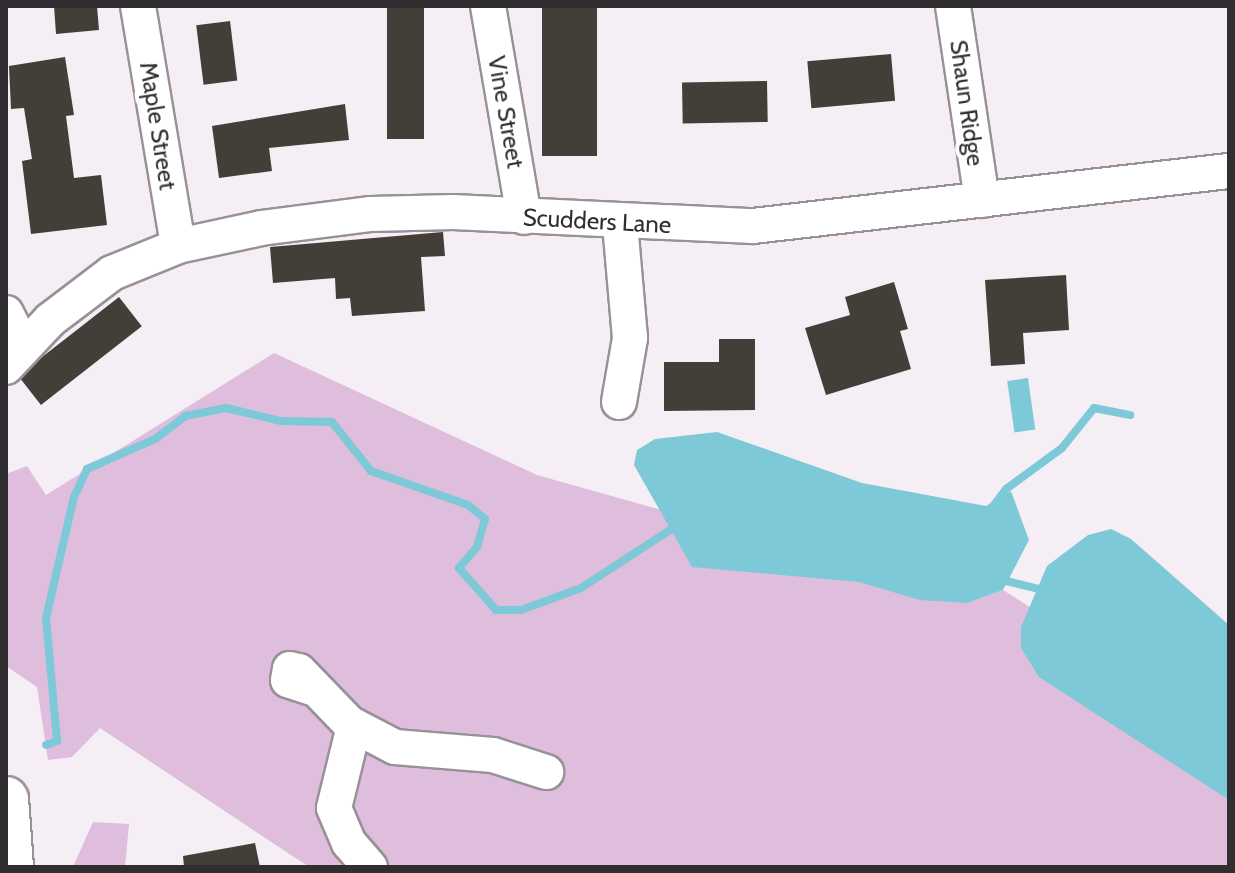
<!DOCTYPE html>
<style>
body{margin:0}
#map{position:relative;width:1235px;height:873px;overflow:hidden;background:#f5eef5;font-family:Cabin,sans-serif}
div>[style]{position:absolute}
[style*='--x']{left:calc(var(--x)*1px);top:calc(var(--y)*1px);width:calc(var(--w)*1px);rotate:calc(var(--a)*1deg)}
.green>*{inset:0;background:#debddd}
.water>*{inset:0;background:#7dc9d8;transform-origin:0 0}
.stream>*{height:8px;margin:-4px;padding:0 4px;transform-origin:4px;border-radius:4px;background:#7dc9d8}
.building>*{inset:0;background:#433e38;transform-origin:0 0}
.roads{filter:drop-shadow(2px 0 #989198) drop-shadow(-2px 0 #989198) drop-shadow(0 2px #989198) drop-shadow(0 -2px #989198)}
.minor>*{height:34px;margin:-17px;padding:0 17px;transform-origin:17px;border-radius:17px;background:#fff}
.major>*{height:44px;margin:-22px;padding:0 22px;transform-origin:22px;border-radius:22px;background:#fff}
span{translate:-50% -50%;white-space:nowrap;text-align:center;line-height:1.15;-webkit-text-stroke:8px #fff;paint-order:stroke}
.street-label{font-size:24px;color:#312e31}
.frame{position:absolute;inset:0;border:8px solid #312e31;pointer-events:none}
</style>
<div id="map">
<div class="green">
<div style="clip-path:polygon(274px 353px,537px 475px,978px 599px,1003px 590px,1030px 607px,1027px 613px,1229px 654px,1229px 867px,309px 867px,100px 728px,72px 757px,48px 760px,37px 687px,6px 666px,6px 474px,27px 466px,46px 495px)"></div>
<div style="clip-path:polygon(93px 822px,129px 824px,125px 867px,73px 867px)"></div>
</div>
<div class="water">
<div style="left:1028px;top:378px;width:52px;height:21px;rotate:82deg"></div>
<div style="clip-path:polygon(717px 432px,862px 483px,986px 506px,1011px 491px,1029px 540px,1003px 590px,967px 603px,920px 600px,859px 582px,692px 567px,634px 465px,637px 450px,655px 439px)"></div>
<div style="clip-path:polygon(1111px 529px,1131px 539px,1229px 625px,1229px 800px,1039px 677px,1021px 648px,1021px 627px,1047px 566px,1088px 535px)"></div>
</div>
<div class="stream">
<div style="--x:991;--y:509;--w:25;--a:-53"></div>
<div style="--x:1006;--y:489;--w:69;--a:-36.2"></div>
<div style="--x:1062;--y:448;--w:51;--a:-51.3"></div>
<div style="--x:1094;--y:408;--w:37;--a:11"></div>
<div style="--x:998;--y:579;--w:50;--a:13.8"></div>
<div style="--x:46;--y:745;--w:12;--a:-20"></div>
<div style="--x:57;--y:741;--w:123;--a:-95.1"></div>
<div style="--x:46;--y:618;--w:124;--a:-77"></div>
<div style="--x:74;--y:497;--w:31;--a:-65"></div>
<div style="--x:87;--y:469;--w:74;--a:-23.8"></div>
<div style="--x:155;--y:439;--w:38;--a:-37"></div>
<div style="--x:185;--y:416;--w:42;--a:-11"></div>
<div style="--x:226;--y:408;--w:57;--a:13.3"></div>
<div style="--x:281;--y:421;--w:51;--a:1.1"></div>
<div style="--x:332;--y:422;--w:63;--a:51.5"></div>
<div style="--x:371;--y:471;--w:103;--a:19.3"></div>
<div style="--x:468;--y:505;--w:22;--a:39"></div>
<div style="--x:485;--y:519;--w:29;--a:106"></div>
<div style="--x:477;--y:547;--w:28;--a:131"></div>
<div style="--x:459;--y:568;--w:56;--a:48.6"></div>
<div style="--x:496;--y:610;--w:25;--a:0"></div>
<div style="--x:521;--y:610;--w:64;--a:-20.1"></div>
<div style="--x:581;--y:588;--w:113;--a:-33.1"></div>
</div>
<div class="building">
<div style="clip-path:polygon(54px 6px,97px 6px,99px 30px,56px 34px)"></div>
<div style="left:387px;top:6px;width:37px;height:133px"></div>
<div style="left:542px;top:6px;width:55px;height:150px"></div>
<div style="left:230px;top:21px;width:60px;height:34px;rotate:83deg"></div>
<div style="left:891px;top:54px;width:47px;height:84px;rotate:85deg"></div>
<div style="clip-path:polygon(65px 57px,74px 115px,66px 116px,74px 178px,101px 175px,107px 225px,31px 234px,22px 161px,32px 159px,24px 108px,11px 109px,9px 66px)"></div>
<div style="left:767px;top:81px;width:41px;height:85px;rotate:89deg"></div>
<div style="clip-path:polygon(345px 104px,349px 140px,269px 148px,272px 171px,219px 178px,212px 126px)"></div>
<div style="clip-path:polygon(443px 232px,445px 256px,421px 257px,425px 311px,352px 316px,350px 298px,336px 299px,335px 278px,273px 283px,270px 247px)"></div>
<div style="clip-path:polygon(1066px 275px,1069px 330px,1023px 333px,1025px 364px,991px 366px,985px 280px)"></div>
<div style="clip-path:polygon(894px 282px,908px 329px,900px 331px,911px 369px,826px 395px,805px 328px,850px 315px,845px 297px)"></div>
<div style="left:119px;top:297px;width:37px;height:128px;rotate:52deg"></div>
<div style="clip-path:polygon(719px 339px,755px 339px,755px 410px,664px 411px,664px 362px,719px 362px)"></div>
<div style="clip-path:polygon(255px 843px,260px 867px,184px 867px,183px 856px)"></div>
</div>
<div class="roads">
<div class="minor">
<div style="--x:138;--y:6;--w:243;--a:80.5"></div>
<div style="--x:488;--y:6;--w:214;--a:80.3"></div>
<div style="--x:953;--y:6;--w:196;--a:81.5"></div>
<div style="--x:6;--y:313;--w:38;--a:63"></div>
<div style="--x:6;--y:367;--w:64;--a:-46.9"></div>
<div style="--x:50;--y:320;--w:78;--a:-37.2"></div>
<div style="--x:112;--y:273;--w:71;--a:-22.2"></div>
<div style="--x:178;--y:246;--w:85;--a:-12.2"></div>
<div style="--x:261;--y:228;--w:111;--a:-7.3"></div>
<div style="--x:371;--y:214;--w:82;--a:-1.4"></div>
<div style="--x:453;--y:212;--w:300;--a:2.7"></div>
<div style="--x:753;--y:226;--w:479;--a:-6.6"></div>
<div style="--x:619;--y:402;--w:65;--a:-80.2"></div>
<div style="--x:630;--y:338;--w:114;--a:-95"></div>
<div style="--x:312;--y:688;--w:25;--a:-162"></div>
<div style="--x:288;--y:680;--w:11;--a:-80"></div>
<div style="--x:290;--y:669;--w:9;--a:13"></div>
<div style="--x:299;--y:671;--w:72;--a:46.1"></div>
<div style="--x:349;--y:723;--w:52;--a:27.6"></div>
<div style="--x:395;--y:747;--w:98;--a:4.7"></div>
<div style="--x:493;--y:755;--w:56;--a:17.8"></div>
<div style="--x:354;--y:726;--w:84;--a:103.7"></div>
<div style="--x:334;--y:808;--w:38;--a:67"></div>
<div style="--x:349;--y:843;--w:32;--a:49"></div>
</div>
<div class="major">
<div style="--x:6;--y:799;--w:68;--a:85.8"></div>
</div>
</div>
<div class="street-label">
<span style="left:967px;top:103px;rotate:82deg">Shaun Ridge</span>
<span style="left:506px;top:112px;rotate:80deg">Vine Street</span>
<span style="left:158px;top:126px;rotate:81deg">Maple Street</span>
<span style="left:597px;top:221px;rotate:3deg">Scudders Lane</span>
</div>
<div class="frame"></div>
</div>
